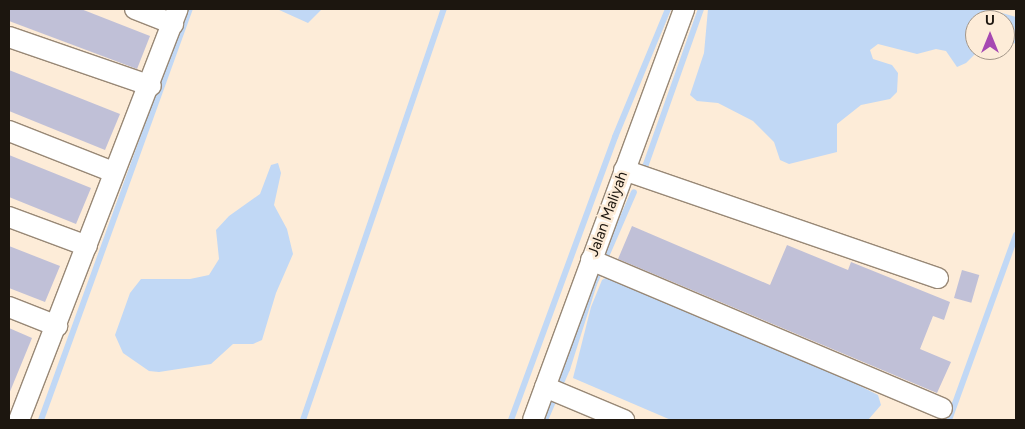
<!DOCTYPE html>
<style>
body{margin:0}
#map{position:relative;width:1025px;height:429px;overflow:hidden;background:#fdecd8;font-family:Figtree,sans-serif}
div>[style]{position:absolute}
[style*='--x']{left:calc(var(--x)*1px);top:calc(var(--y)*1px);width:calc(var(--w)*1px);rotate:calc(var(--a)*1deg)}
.water>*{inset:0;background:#c1d8f5}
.stream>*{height:6px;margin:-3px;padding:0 3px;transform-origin:3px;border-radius:3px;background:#c1d8f5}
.building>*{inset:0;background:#c0c0d7;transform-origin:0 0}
.roads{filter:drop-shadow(1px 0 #988876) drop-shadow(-1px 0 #988876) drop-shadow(0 1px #988876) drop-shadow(0 -1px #988876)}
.minor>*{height:20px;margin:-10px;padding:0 10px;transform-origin:10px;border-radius:10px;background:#fff}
span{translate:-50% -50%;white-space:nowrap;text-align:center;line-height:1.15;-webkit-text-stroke:5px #fdecd8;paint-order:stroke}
.street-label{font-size:15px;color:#1c160f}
.frame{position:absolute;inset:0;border:10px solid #1c160f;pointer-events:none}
.north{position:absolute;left:965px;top:10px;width:50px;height:50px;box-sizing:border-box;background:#fdecd8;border:1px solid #a39688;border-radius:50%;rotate:0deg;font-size:14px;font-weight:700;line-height:20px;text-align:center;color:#1c160f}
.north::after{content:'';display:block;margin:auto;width:18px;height:22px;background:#a649b2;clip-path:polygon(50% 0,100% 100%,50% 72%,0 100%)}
</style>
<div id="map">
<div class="water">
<div style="clip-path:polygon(277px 9px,322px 9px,308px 23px)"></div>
<div style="clip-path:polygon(708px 9px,988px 9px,1016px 17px,1016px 43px,1005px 45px,1005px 20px,975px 20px,975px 50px,979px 50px,966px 63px,957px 67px,946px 51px,936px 49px,917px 54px,878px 44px,870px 50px,873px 59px,892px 65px,898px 73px,897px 92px,890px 99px,861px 105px,837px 124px,837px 152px,789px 164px,780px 160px,774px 142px,753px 121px,718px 103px,697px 101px,690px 95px,704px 53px)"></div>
<div style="clip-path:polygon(278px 163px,281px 173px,274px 205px,287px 229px,293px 254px,276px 293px,262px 340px,253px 344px,233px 344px,211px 364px,159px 372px,149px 371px,123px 353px,115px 335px,130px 293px,141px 279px,190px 279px,209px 275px,219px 259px,216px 230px,229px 216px,260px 194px,271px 165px)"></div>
<div style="clip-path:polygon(607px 277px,817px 364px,878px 395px,881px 405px,868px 420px,671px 420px,573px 378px,591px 307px,602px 280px)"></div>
</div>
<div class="stream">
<div style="--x:645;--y:167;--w:168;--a:-70.5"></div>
<div style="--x:41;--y:420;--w:437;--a:-70.1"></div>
<div style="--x:303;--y:420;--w:435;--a:-71.1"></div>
<div style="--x:511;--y:420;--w:302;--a:-69.8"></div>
<div style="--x:615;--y:137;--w:139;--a:-67.5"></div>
<div style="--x:545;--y:420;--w:56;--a:-66.7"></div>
<div style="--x:567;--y:369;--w:89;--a:-72.4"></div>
<div style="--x:594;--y:284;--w:100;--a:-66.5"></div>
<div style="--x:949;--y:420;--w:197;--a:-70.1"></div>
</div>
<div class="building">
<div style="clip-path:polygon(9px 9px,81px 9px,150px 36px,137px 69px,9px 21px)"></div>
<div style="clip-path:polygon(9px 70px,120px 114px,105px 150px,9px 111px)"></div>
<div style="clip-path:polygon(9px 155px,91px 188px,76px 224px,9px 197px)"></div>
<div style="clip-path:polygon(632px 226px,770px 285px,787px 245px,848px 270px,851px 262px,950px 302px,944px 320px,933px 316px,920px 349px,951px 362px,937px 393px,618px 259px)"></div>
<div style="clip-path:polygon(9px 246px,60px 266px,45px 302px,9px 288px)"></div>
<div style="left:962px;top:270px;width:18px;height:29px;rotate:16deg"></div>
<div style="clip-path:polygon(9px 328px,32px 338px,9px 394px)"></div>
</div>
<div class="roads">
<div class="minor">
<div style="--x:135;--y:9;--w:41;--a:21.5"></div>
<div style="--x:9;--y:37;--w:150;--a:19"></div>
<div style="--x:9;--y:131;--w:112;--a:21.5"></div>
<div style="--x:624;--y:170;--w:332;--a:19"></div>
<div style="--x:9;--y:217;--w:83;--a:20.4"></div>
<div style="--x:591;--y:260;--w:381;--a:22.9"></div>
<div style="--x:9;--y:307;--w:52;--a:21.6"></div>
<div style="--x:545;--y:387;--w:86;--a:22.7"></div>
<div style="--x:19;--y:420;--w:441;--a:-68.9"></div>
<div style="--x:533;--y:420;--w:438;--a:-69.8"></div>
</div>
</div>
<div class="street-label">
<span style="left:608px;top:214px;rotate:-70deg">Jalan Maliyah</span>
</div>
<div class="frame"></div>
<div class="north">U</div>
</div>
